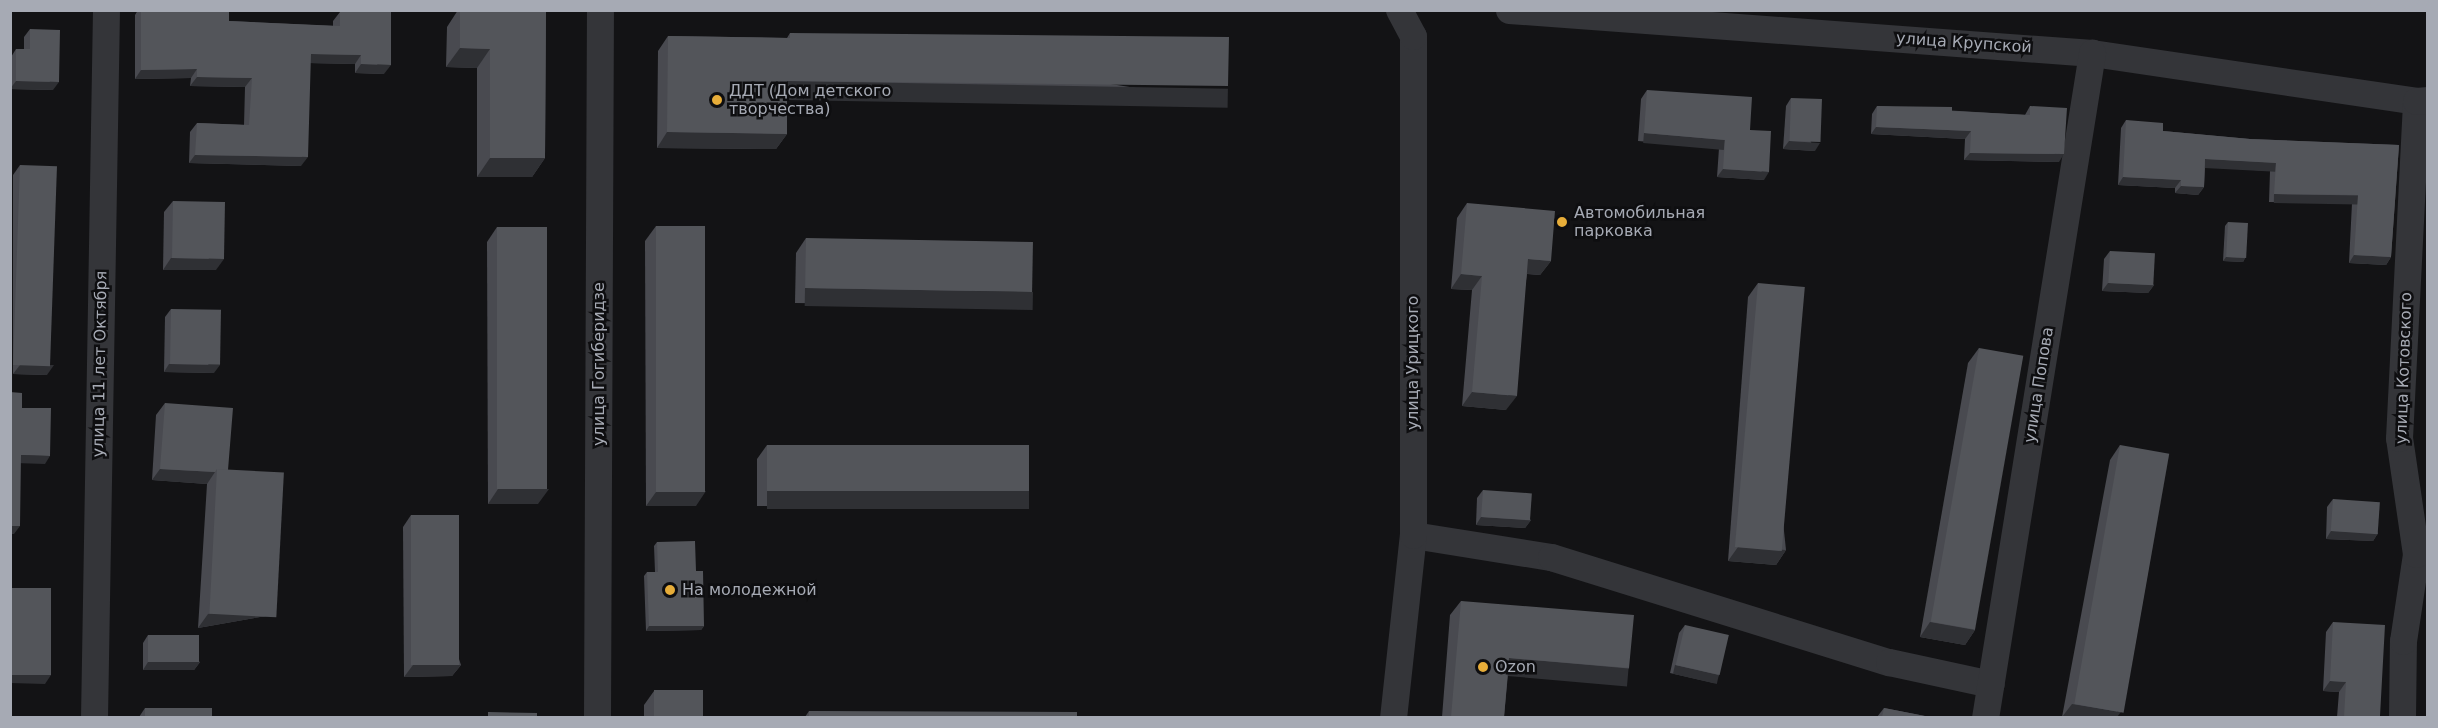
<!DOCTYPE html>
<meta charset="utf-8">
<style>
body{margin:0}
#map{position:relative;width:2438px;height:728px;overflow:hidden;background:#131315;font-family:"DejaVu Sans",sans-serif}
div>[style]{position:absolute}
[style*='--x']{left:calc(var(--x)*1px);top:calc(var(--y)*1px);width:calc(var(--w)*1px);rotate:calc(var(--a)*1deg)}
.minor>*{height:27px;margin:-13.5px;padding:0 13.5px;transform-origin:13.5px;border-radius:13.5px;background:#343539}
.wall>*{inset:0;background:#494a50}
.shaded-wall>*{inset:0;background:#2f3034;transform-origin:0 0}
.building>*{inset:0;background:#53555a;transform-origin:0 0}
.dots>*{width:16px;height:16px;translate:-50% -50%;box-sizing:border-box;border:3px solid #0e0e10;border-radius:50%}
span{translate:-50% -50%;white-space:nowrap;text-align:center;line-height:1.15;-webkit-text-stroke:5px #0e0e10;paint-order:stroke}
.street-label{font-size:16px;color:#a6aab4}
.poi-label{font-size:16px;color:#a6aab4}
.left{translate:0 -50%;text-align:left}
.frame{position:absolute;inset:0;border:12px solid #a6aab4;pointer-events:none}
</style>
<div id="map">
<div class="minor">
<div style="--x:1509;--y:10;--w:585;--a:4.22"></div>
<div style="--x:2092;--y:53;--w:328;--a:8.4"></div>
<div style="--x:1413;--y:535;--w:140;--a:9.1"></div>
<div style="--x:1551;--y:557;--w:354;--a:17.3"></div>
<div style="--x:1889;--y:662;--w:104;--a:12.2"></div>
<div style="--x:94;--y:718;--w:708;--a:-89.03"></div>
<div style="--x:597;--y:718;--w:708;--a:-89.76"></div>
<div style="--x:1393;--y:718;--w:184;--a:-83.8"></div>
<div style="--x:1413;--y:535;--w:499;--a:-90"></div>
<div style="--x:1413;--y:36;--w:30;--a:-118"></div>
<div style="--x:1985;--y:718;--w:674;--a:-80.86"></div>
<div style="--x:2402;--y:718;--w:77;--a:-89.3"></div>
<div style="--x:2403;--y:641;--w:88;--a:-81.5"></div>
<div style="--x:2416;--y:554;--w:117;--a:-98.3"></div>
<div style="--x:2399;--y:438;--w:337;--a:-87.1"></div>
<div style="--x:2416;--y:101;--w:12;--a:-5"></div>
</div>
<div class="wall">
<div style="clip-path:polygon(138px 10px,229px 10px,229px 21px,333px 26px,333px 21px,340px 12px,384px 74px,355px 73px,355px 64px,310px 63px,301px 166px,189px 163px,190px 132px,197px 123px,244px 125px,245px 87px,190px 86px,191px 78px,135px 79px,135px 15px)"></div>
<div style="clip-path:polygon(458px 10px,546px 10px,545px 158px,532px 177px,477px 177px,477px 68px,446px 67px,447px 27px)"></div>
<div style="clip-path:polygon(30px 29px,53px 90px,10px 89px,11px 57px,16px 49px,24px 49px,24px 37px)"></div>
<div style="clip-path:polygon(790px 33px,1218px 101px,787px 97px,787px 134px,776px 149px,657px 148px,658px 51px,668px 36px,787px 38px)"></div>
<div style="clip-path:polygon(1647px 90px,1750px 130px,1764px 180px,1717px 177px,1719px 148px,1638px 141px,1641px 99px)"></div>
<div style="clip-path:polygon(1791px 98px,1815px 151px,1783px 149px,1786px 106px)"></div>
<div style="clip-path:polygon(1877px 106px,2025px 115px,2030px 106px,2059px 162px,1964px 160px,1965px 139px,1871px 134px,1872px 114px)"></div>
<div style="clip-path:polygon(2126px 120px,2163px 131px,2250px 139px,2399px 145px,2391px 257px,2386px 265px,2349px 263px,2352px 203px,2269px 202px,2270px 171px,2205px 167px,2204px 187px,2198px 195px,2175px 193px,2175px 188px,2118px 185px,2121px 128px)"></div>
<div style="clip-path:polygon(20px 165px,47px 375px,13px 374px,13px 175px)"></div>
<div style="clip-path:polygon(173px 201px,216px 270px,163px 270px,164px 212px)"></div>
<div style="clip-path:polygon(1467px 203px,1551px 261px,1540px 275px,1527px 274px,1506px 410px,1462px 406px,1472px 290px,1451px 289px,1457px 218px)"></div>
<div style="clip-path:polygon(2228px 222px,2245px 258px,2243px 262px,2223px 261px,2225px 226px)"></div>
<div style="clip-path:polygon(656px 226px,696px 506px,646px 506px,645px 241px)"></div>
<div style="clip-path:polygon(497px 227px,538px 504px,488px 504px,487px 242px)"></div>
<div style="clip-path:polygon(806px 238px,1022px 306px,795px 303px,796px 253px)"></div>
<div style="clip-path:polygon(2110px 251px,2154px 285px,2148px 293px,2102px 291px,2104px 259px)"></div>
<div style="clip-path:polygon(1758px 283px,1786px 550px,1776px 565px,1728px 561px,1748px 297px)"></div>
<div style="clip-path:polygon(171px 309px,214px 373px,164px 372px,165px 317px)"></div>
<div style="clip-path:polygon(1979px 348px,1975px 630px,1965px 645px,1920px 637px,1968px 363px)"></div>
<div style="clip-path:polygon(165px 403px,228px 470px,266px 616px,198px 628px,207px 484px,152px 480px,156px 415px)"></div>
<div style="clip-path:polygon(767px 445px,1029px 493px,1019px 508px,757px 506px,757px 459px)"></div>
<div style="clip-path:polygon(2120px 445px,2117px 717px,2062px 717px,2110px 460px)"></div>
<div style="clip-path:polygon(1483px 490px,1531px 520px,1525px 528px,1476px 525px,1477px 498px)"></div>
<div style="clip-path:polygon(2333px 499px,2378px 533px,2373px 541px,2326px 539px,2327px 507px)"></div>
<div style="clip-path:polygon(411px 515px,461px 665px,452px 676px,404px 677px,403px 527px)"></div>
<div style="clip-path:polygon(657px 542px,696px 571px,704px 626px,701px 630px,646px 631px,644px 576px,647px 572px,655px 572px,654px 546px)"></div>
<div style="clip-path:polygon(1461px 601px,1629px 668px,1619px 683px,1508px 674px,1504px 717px,1442px 717px,1450px 615px)"></div>
<div style="clip-path:polygon(2333px 622px,2380px 716px,2388px 717px,2337px 717px,2339px 692px,2323px 691px,2326px 632px)"></div>
<div style="clip-path:polygon(1685px 625px,1719px 675px,1714px 683px,1670px 673px,1679px 633px)"></div>
<div style="clip-path:polygon(148px 635px,200px 662px,194px 670px,143px 670px,143px 643px)"></div>
<div style="clip-path:polygon(654px 691px,703px 717px,644px 717px,644px 705px)"></div>
<div style="clip-path:polygon(145px 708px,212px 717px,139px 717px)"></div>
<div style="clip-path:polygon(1884px 708px,1930px 717px,1877px 717px)"></div>
<div style="clip-path:polygon(809px 711px,1077px 717px,805px 717px)"></div>
</div>
<div class="shaded-wall">
<div style="clip-path:polygon(460px 48px,490px 49px,477px 68px,446px 67px)"></div>
<div style="clip-path:polygon(311px 54px,361px 55px,355px 64px,305px 63px)"></div>
<div style="clip-path:polygon(361px 64px,391px 65px,384px 74px,355px 73px)"></div>
<div style="clip-path:polygon(197px 69px,191px 78px,135px 79px,141px 70px)"></div>
<div style="clip-path:polygon(197px 77px,252px 78px,245px 87px,190px 86px)"></div>
<div style="clip-path:polygon(16px 81px,59px 82px,53px 90px,10px 89px)"></div>
<div style="left:787px;top:81px;width:441px;height:19px;rotate:1deg"></div>
<div style="clip-path:polygon(1876px 127px,1971px 131px,1965px 139px,1871px 134px)"></div>
<div style="clip-path:polygon(667px 132px,787px 134px,776px 149px,657px 148px)"></div>
<div style="left:1644px;top:133px;width:81px;height:10px;rotate:5deg"></div>
<div style="clip-path:polygon(1789px 141px,1820px 143px,1815px 151px,1783px 149px)"></div>
<div style="clip-path:polygon(1970px 153px,2064px 154px,2059px 162px,1964px 160px)"></div>
<div style="clip-path:polygon(195px 155px,308px 157px,301px 166px,189px 163px)"></div>
<div style="clip-path:polygon(490px 158px,545px 158px,532px 177px,477px 177px)"></div>
<div style="left:2205px;top:159px;width:71px;height:9px;rotate:3deg"></div>
<div style="clip-path:polygon(1723px 169px,1769px 172px,1764px 180px,1717px 177px)"></div>
<div style="clip-path:polygon(2123px 177px,2181px 180px,2175px 188px,2118px 185px)"></div>
<div style="clip-path:polygon(2181px 186px,2204px 187px,2198px 195px,2175px 193px)"></div>
<div style="left:2274px;top:194px;width:84px;height:9px;rotate:1deg"></div>
<div style="clip-path:polygon(2354px 255px,2391px 257px,2386px 265px,2349px 263px)"></div>
<div style="clip-path:polygon(2226px 257px,2245px 258px,2243px 262px,2223px 261px)"></div>
<div style="clip-path:polygon(171px 258px,224px 259px,216px 270px,163px 270px)"></div>
<div style="clip-path:polygon(1528px 259px,1551px 261px,1540px 275px,1518px 273px)"></div>
<div style="clip-path:polygon(1461px 274px,1482px 276px,1472px 290px,1451px 289px)"></div>
<div style="clip-path:polygon(2108px 283px,2154px 285px,2148px 293px,2102px 291px)"></div>
<div style="left:805px;top:288px;width:228px;height:18px;rotate:1deg"></div>
<div style="clip-path:polygon(169px 364px,220px 365px,214px 373px,164px 372px)"></div>
<div style="clip-path:polygon(20px 365px,54px 365px,47px 375px,13px 374px)"></div>
<div style="clip-path:polygon(1472px 392px,1517px 396px,1506px 410px,1462px 406px)"></div>
<div style="clip-path:polygon(21px 455px,50px 456px,45px 464px,15px 463px)"></div>
<div style="clip-path:polygon(160px 469px,215px 472px,207px 484px,152px 480px)"></div>
<div style="clip-path:polygon(498px 489px,549px 489px,538px 504px,488px 504px)"></div>
<div style="clip-path:polygon(706px 491px,696px 506px,646px 506px,656px 492px)"></div>
<div style="left:767px;top:491px;width:262px;height:18px"></div>
<div style="clip-path:polygon(1481px 517px,1531px 520px,1525px 528px,1476px 525px)"></div>
<div style="clip-path:polygon(10px 526px,20px 526px,14px 534px,10px 534px)"></div>
<div style="clip-path:polygon(2331px 531px,2378px 533px,2373px 541px,2326px 539px)"></div>
<div style="clip-path:polygon(1738px 547px,1786px 550px,1776px 565px,1728px 561px)"></div>
<div style="clip-path:polygon(276px 601px,266px 616px,198px 628px,208px 614px)"></div>
<div style="clip-path:polygon(1930px 622px,1975px 630px,1965px 645px,1920px 637px)"></div>
<div style="clip-path:polygon(649px 626px,704px 626px,701px 630px,646px 631px)"></div>
<div style="left:1509px;top:658px;width:120px;height:18px;rotate:5deg"></div>
<div style="clip-path:polygon(148px 662px,200px 662px,194px 670px,143px 670px)"></div>
<div style="clip-path:polygon(413px 665px,461px 665px,452px 676px,404px 677px)"></div>
<div style="left:1675px;top:665px;width:45px;height:9px;rotate:13deg"></div>
<div style="clip-path:polygon(10px 675px,51px 675px,45px 684px,10px 683px)"></div>
<div style="clip-path:polygon(2330px 681px,2346px 682px,2339px 692px,2323px 691px)"></div>
<div style="clip-path:polygon(2072px 704px,2121px 712px,2117px 717px,2062px 717px)"></div>
</div>
<div class="building">
<div style="clip-path:polygon(141px 10px,229px 10px,229px 21px,340px 26px,340px 12px,391px 12px,391px 65px,361px 64px,361px 55px,311px 54px,308px 157px,195px 155px,197px 123px,249px 125px,252px 78px,197px 77px,197px 69px,141px 70px)"></div>
<div style="clip-path:polygon(460px 10px,546px 10px,545px 158px,490px 158px,490px 49px,460px 48px)"></div>
<div style="clip-path:polygon(30px 29px,60px 30px,59px 82px,16px 81px,16px 49px,30px 49px)"></div>
<div style="clip-path:polygon(790px 33px,1229px 37px,1228px 86px,787px 81px,787px 134px,667px 132px,668px 36px,790px 38px)"></div>
<div style="clip-path:polygon(1647px 90px,1752px 97px,1750px 130px,1771px 131px,1769px 172px,1723px 169px,1725px 140px,1644px 133px)"></div>
<div style="left:1791px;top:98px;width:31px;height:43px;rotate:2deg"></div>
<div style="clip-path:polygon(1877px 106px,1952px 107px,1952px 111px,2030px 115px,2030px 106px,2067px 108px,2064px 154px,1970px 153px,1971px 131px,1876px 127px)"></div>
<div style="clip-path:polygon(2126px 120px,2163px 123px,2163px 131px,2250px 139px,2399px 145px,2391px 257px,2354px 255px,2358px 195px,2274px 194px,2276px 163px,2205px 159px,2204px 187px,2181px 186px,2181px 180px,2123px 177px)"></div>
<div style="left:20px;top:165px;width:37px;height:200px;rotate:2deg"></div>
<div style="left:173px;top:201px;width:52px;height:57px;rotate:1deg"></div>
<div style="clip-path:polygon(1467px 203px,1555px 211px,1551px 261px,1528px 259px,1517px 396px,1472px 392px,1482px 276px,1461px 274px)"></div>
<div style="left:2228px;top:222px;width:20px;height:35px;rotate:3deg"></div>
<div style="left:656px;top:226px;width:49px;height:266px"></div>
<div style="left:497px;top:227px;width:50px;height:262px"></div>
<div style="left:806px;top:238px;width:227px;height:50px;rotate:1deg"></div>
<div style="left:2110px;top:251px;width:45px;height:32px;rotate:3deg"></div>
<div style="left:1758px;top:283px;width:47px;height:265px;rotate:5deg"></div>
<div style="left:171px;top:309px;width:50px;height:55px;rotate:1deg"></div>
<div style="left:1979px;top:348px;width:45px;height:278px;rotate:10deg"></div>
<div style="clip-path:polygon(10px 392px,22px 393px,22px 408px,51px 408px,50px 456px,21px 455px,20px 526px,10px 526px)"></div>
<div style="clip-path:polygon(165px 403px,233px 408px,228px 470px,217px 469px,215px 472px,160px 469px)"></div>
<div style="left:767px;top:445px;width:262px;height:46px"></div>
<div style="left:2120px;top:445px;width:50px;height:263px;rotate:10deg"></div>
<div style="left:217px;top:469px;width:67px;height:145px;rotate:3deg"></div>
<div style="left:1483px;top:490px;width:49px;height:27px;rotate:4deg"></div>
<div style="left:2333px;top:499px;width:47px;height:32px;rotate:4deg"></div>
<div style="left:411px;top:515px;width:48px;height:150px"></div>
<div style="clip-path:polygon(695px 541px,696px 571px,703px 571px,704px 626px,649px 626px,647px 572px,658px 572px,657px 542px)"></div>
<div style="left:10px;top:588px;width:41px;height:87px"></div>
<div style="clip-path:polygon(1461px 601px,1634px 615px,1629px 668px,1509px 658px,1504px 717px,1451px 717px)"></div>
<div style="clip-path:polygon(2333px 622px,2385px 625px,2380px 716px,2388px 716px,2388px 717px,2344px 717px,2346px 682px,2330px 681px)"></div>
<div style="left:1685px;top:625px;width:45px;height:41px;rotate:13deg"></div>
<div style="left:148px;top:635px;width:51px;height:27px"></div>
<div style="left:703px;top:690px;width:27px;height:49px;rotate:90deg"></div>
<div style="left:145px;top:708px;width:67px;height:9px"></div>
<div style="clip-path:polygon(1884px 708px,1930px 717px,1882px 717px)"></div>
<div style="clip-path:polygon(809px 711px,1077px 712px,1077px 717px,809px 717px)"></div>
<div style="clip-path:polygon(488px 712px,537px 713px,537px 717px,488px 717px)"></div>
</div>
<div class="dots">
<div style="left:717px;top:100px;background:#e7ad39"></div>
<div style="left:1562px;top:222px;background:#e7ad39"></div>
<div style="left:670px;top:590px;background:#e7ad39"></div>
<div style="left:1483px;top:667px;background:#e7ad39"></div>
</div>
<div class="street-label">
<span style="left:1964px;top:43px;rotate:4deg">улица Крупской</span>
<span style="left:1413px;top:363px;rotate:-90deg">улица Урицкого</span>
<span style="left:100px;top:364px;rotate:-89deg">улица 11 лет Октября</span>
<span style="left:599px;top:364px;rotate:-90deg">улица Гогиберидзе</span>
<span style="left:2404px;top:368px;rotate:-88deg">улица Котовского</span>
<span style="left:2039px;top:385px;rotate:-81deg">улица Попова</span>
</div>
<div class="poi-label">
<span class="left" style="left:729px;top:100px">ДДТ (Дом детского<br>творчества)</span>
<span class="left" style="left:1574px;top:222px">Автомобильная<br>парковка</span>
<span class="left" style="left:682px;top:590px">На молодежной</span>
<span class="left" style="left:1495px;top:667px">Ozon</span>
</div>
<div class="frame"></div>
</div>
